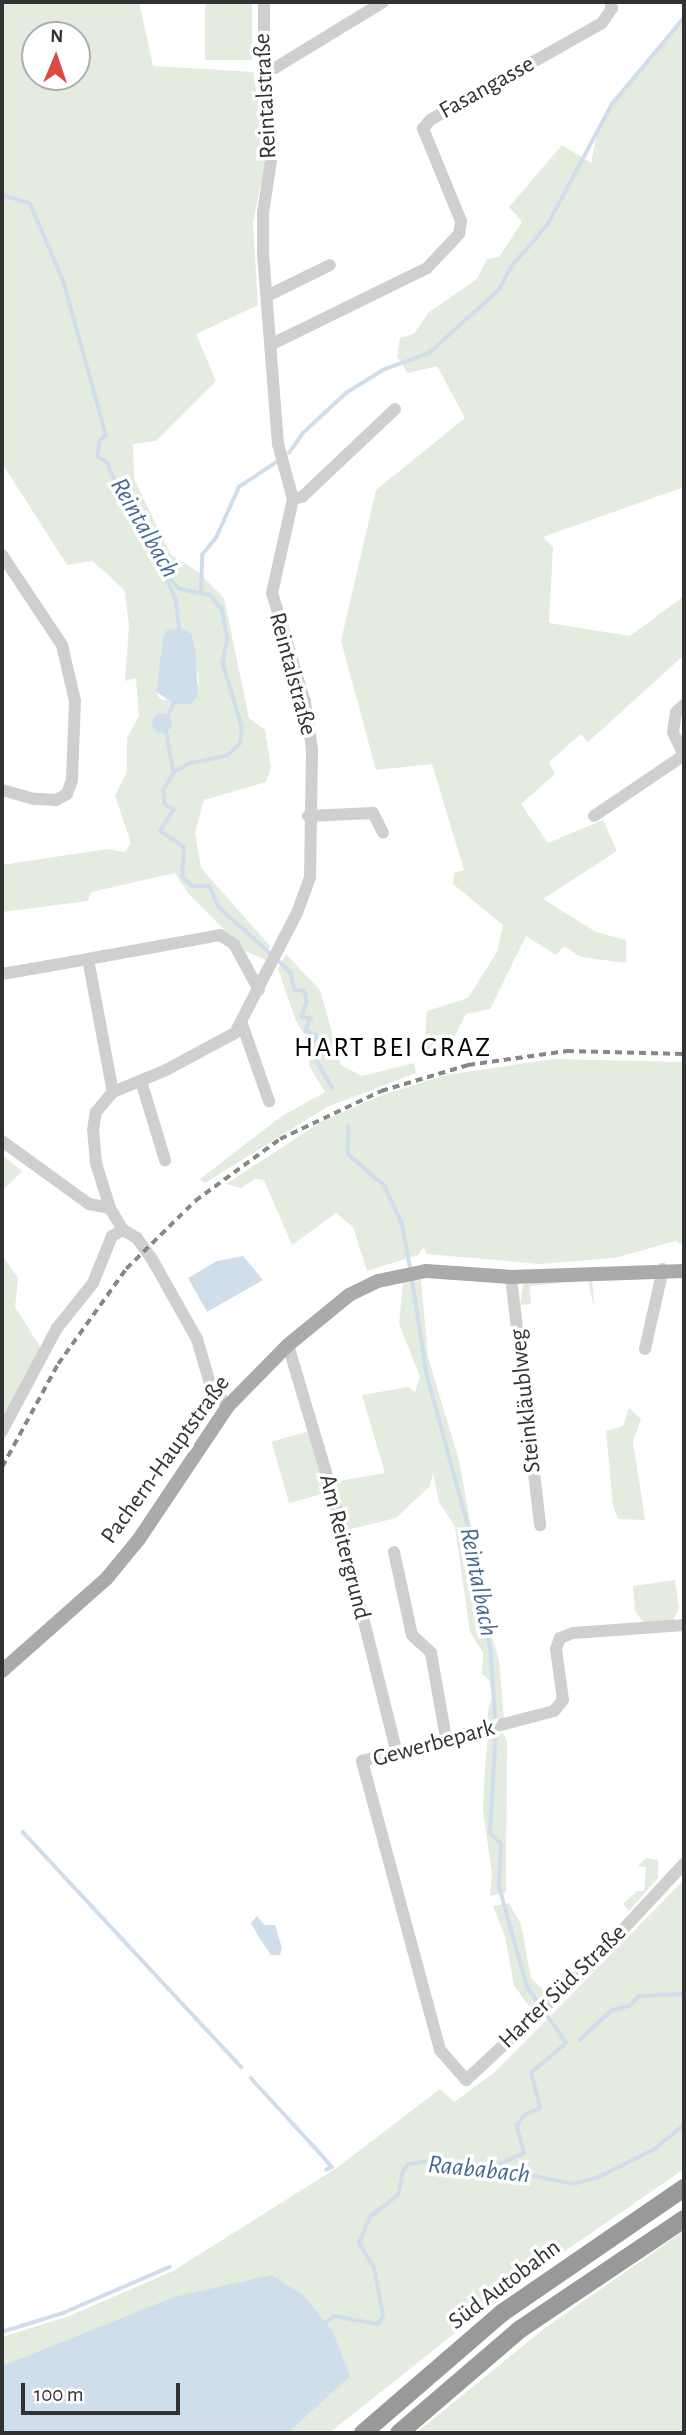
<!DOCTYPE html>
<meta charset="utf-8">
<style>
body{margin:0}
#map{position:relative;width:686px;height:2435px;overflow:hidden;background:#fff;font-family:"Alegreya Sans",sans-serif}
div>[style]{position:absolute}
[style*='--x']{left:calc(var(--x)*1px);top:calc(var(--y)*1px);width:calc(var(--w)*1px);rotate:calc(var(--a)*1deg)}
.green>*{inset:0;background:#e4ebdf;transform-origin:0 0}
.water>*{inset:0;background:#d0deec}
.round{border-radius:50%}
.stream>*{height:3.5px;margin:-1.75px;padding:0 1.75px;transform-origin:1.75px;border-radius:1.75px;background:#d0deec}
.minor>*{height:12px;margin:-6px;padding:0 6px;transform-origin:6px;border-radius:6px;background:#cfcfcf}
.major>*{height:14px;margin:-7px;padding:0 7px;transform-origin:7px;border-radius:7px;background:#aaa}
.highway>*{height:18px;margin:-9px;padding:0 9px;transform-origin:9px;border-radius:9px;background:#999}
.rail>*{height:3.5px;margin-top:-1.75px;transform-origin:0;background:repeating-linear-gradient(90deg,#878787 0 7px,transparent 0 12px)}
span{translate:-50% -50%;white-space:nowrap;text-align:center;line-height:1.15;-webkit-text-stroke:7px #fff;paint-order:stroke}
.street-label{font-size:24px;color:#323232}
.water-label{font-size:26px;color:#446a90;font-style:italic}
.quarter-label{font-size:28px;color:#000;letter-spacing:2px}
.frame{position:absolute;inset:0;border:4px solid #323232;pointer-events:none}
.north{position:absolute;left:21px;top:21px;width:70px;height:70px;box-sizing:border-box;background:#fff;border:2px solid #adadad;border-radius:50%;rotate:2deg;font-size:19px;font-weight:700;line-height:28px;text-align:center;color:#323232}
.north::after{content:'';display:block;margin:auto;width:24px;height:32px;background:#db4943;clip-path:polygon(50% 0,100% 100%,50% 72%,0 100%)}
.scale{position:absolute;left:21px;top:2383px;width:159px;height:32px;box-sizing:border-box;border:4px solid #323232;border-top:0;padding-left:9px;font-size:21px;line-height:24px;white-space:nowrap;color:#323232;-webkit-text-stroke:5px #fff;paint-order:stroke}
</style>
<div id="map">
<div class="green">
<div style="clip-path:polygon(evenodd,2px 2px,139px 2px,153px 66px,253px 72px,267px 154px,253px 223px,258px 305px,196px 334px,216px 381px,156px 441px,133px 444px,134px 479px,171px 555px,197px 571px,224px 598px,249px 718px,265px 730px,271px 768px,266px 782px,204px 800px,195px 833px,201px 868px,270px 946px,266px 960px,245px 951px,188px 893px,175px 873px,91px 892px,88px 901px,2px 912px,2px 865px,107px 849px,125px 852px,131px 843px,115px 796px,127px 772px,127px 738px,139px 716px,136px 678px,125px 681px,129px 626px,125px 591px,93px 561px,67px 565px,2px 463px,2px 2px,35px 35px,77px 35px,77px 77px,35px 77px,35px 35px,2px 2px,192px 634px,199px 681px,191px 704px,160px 699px,156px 692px,159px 669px,192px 634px)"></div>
<div style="left:205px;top:2px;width:47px;height:58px"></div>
<div style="clip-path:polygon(684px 18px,684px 487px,543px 537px,553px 547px,549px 623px,630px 636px,684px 596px,684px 655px,588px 742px,581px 734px,549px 762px,555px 774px,521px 804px,548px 843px,603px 820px,617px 851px,543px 899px,596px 932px,626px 940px,626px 963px,581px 957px,564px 946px,556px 955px,526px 936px,490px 1009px,466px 1014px,450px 1046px,424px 1050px,427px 1011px,468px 998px,497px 952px,503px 925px,453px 884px,454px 873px,464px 870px,432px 764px,376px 770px,341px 641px,376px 490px,465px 418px,437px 366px,408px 373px,397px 357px,400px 338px,414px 334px,428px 313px,477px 279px,487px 259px,499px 257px,522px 222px,509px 207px,562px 145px,591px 163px,598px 129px,612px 104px)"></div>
<div style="clip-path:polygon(286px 954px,320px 990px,341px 1065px,362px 1076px,414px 1063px,416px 1073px,327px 1107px,205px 1183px,200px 1179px,282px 1116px,325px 1092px,309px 1066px,310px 1044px,296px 1021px,278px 969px)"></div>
<div style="clip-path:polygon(554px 1059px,684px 1062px,684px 1245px,675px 1241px,615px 1258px,540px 1264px,426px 1254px,424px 1247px,418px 1255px,367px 1271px,353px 1227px,336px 1213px,292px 1245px,264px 1180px,255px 1179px,241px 1188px,226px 1184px,322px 1121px,382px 1095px,445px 1075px)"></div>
<div style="clip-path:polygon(2px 1155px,22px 1171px,2px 1191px)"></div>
<div style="clip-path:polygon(2px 1255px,18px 1278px,15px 1307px,46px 1356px,2px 1444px)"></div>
<div style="clip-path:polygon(592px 1277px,594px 1308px,588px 1280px,530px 1286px,531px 1304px,520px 1305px,523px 1284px)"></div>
<div style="clip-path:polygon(421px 1280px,428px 1357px,459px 1460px,489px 1627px,499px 1660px,504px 1719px,485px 1724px,492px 1695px,489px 1680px,482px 1674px,483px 1653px,470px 1632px,455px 1527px,439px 1502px,433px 1473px,430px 1486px,396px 1518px,347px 1530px,334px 1482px,385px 1473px,362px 1395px,408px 1387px,415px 1392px,420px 1377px,399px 1324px,403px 1283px)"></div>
<div style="clip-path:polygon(629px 1408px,641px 1419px,633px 1442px,645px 1520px,618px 1519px,613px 1506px,606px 1431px,623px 1426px)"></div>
<div style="left:309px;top:1431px;width:64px;height:39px;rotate:74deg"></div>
<div style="clip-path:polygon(675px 1580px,679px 1608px,673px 1620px,644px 1623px,635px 1611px,633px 1586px)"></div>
<div style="clip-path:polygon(503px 1733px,507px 1741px,506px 1892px,490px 1896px,492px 1874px,483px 1810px,485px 1768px,488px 1737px)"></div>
<div style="clip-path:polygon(646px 1858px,658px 1860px,658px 1878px,629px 1911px,623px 1904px,637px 1891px,644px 1891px,646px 1867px,638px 1866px)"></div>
<div style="clip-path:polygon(684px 1880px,684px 2169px,513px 2287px,329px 2433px,2px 2433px,2px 2337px,69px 2316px,173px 2271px,338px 2167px,440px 2089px,454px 2102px,495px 2072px)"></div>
<div style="clip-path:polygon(509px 1903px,521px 1924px,531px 1978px,547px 1994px,532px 2010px,514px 1986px,505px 1936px,493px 1906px)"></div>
<div style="clip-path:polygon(684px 2231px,684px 2433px,416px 2433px,545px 2328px)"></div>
</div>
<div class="water">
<div style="clip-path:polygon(181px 628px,192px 634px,196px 655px,198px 695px,191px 704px,175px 704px,156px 692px,163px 638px,167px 630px)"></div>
<div class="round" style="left:152px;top:713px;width:20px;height:20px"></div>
<div style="clip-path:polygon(243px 1256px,263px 1280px,207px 1312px,188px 1278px,217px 1261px)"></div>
<div style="clip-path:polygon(257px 1916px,265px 1925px,275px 1925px,282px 1948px,280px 1955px,271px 1955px,258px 1936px,251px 1923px)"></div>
<div style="clip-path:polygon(271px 2275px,303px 2295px,333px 2332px,350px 2376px,288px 2433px,2px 2433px,2px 2366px,174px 2297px)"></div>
</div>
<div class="stream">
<div style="--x:2;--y:195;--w:29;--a:16"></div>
<div style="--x:30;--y:203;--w:86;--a:66.7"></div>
<div style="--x:64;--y:282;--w:159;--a:74.6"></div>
<div style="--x:106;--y:435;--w:9;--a:131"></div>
<div style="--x:100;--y:442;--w:15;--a:98"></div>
<div style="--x:98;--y:457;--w:10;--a:29"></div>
<div style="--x:107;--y:462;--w:60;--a:66.4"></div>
<div style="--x:131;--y:517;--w:64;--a:59"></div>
<div style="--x:164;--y:572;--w:23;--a:47"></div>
<div style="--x:180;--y:589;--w:31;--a:11"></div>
<div style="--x:210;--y:595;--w:18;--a:49"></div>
<div style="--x:222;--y:609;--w:31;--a:79"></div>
<div style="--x:228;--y:639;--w:25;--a:102"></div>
<div style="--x:223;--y:663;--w:66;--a:73.2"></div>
<div style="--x:242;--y:726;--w:17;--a:93"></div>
<div style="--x:241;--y:743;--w:18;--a:135"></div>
<div style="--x:228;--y:756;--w:38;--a:169"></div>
<div style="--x:191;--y:763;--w:20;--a:150"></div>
<div style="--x:174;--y:773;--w:20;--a:120"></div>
<div style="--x:164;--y:790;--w:14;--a:86"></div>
<div style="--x:165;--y:804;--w:11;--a:34"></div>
<div style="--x:174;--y:810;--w:25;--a:122"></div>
<div style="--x:161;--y:831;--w:28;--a:35"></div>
<div style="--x:184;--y:847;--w:30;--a:92"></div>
<div style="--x:183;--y:877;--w:13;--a:42"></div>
<div style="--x:193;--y:886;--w:17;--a:0"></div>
<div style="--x:210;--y:886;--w:23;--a:67"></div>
<div style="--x:219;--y:907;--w:70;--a:42.1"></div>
<div style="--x:289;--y:453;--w:24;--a:-55"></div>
<div style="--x:303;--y:433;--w:59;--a:-42.9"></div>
<div style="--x:346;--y:393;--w:44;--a:-31.9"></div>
<div style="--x:383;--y:370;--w:49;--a:-20.3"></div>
<div style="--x:429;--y:353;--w:94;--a:-42"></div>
<div style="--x:499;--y:290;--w:27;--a:-62"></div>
<div style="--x:512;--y:266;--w:55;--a:-49.4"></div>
<div style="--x:548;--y:224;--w:136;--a:-61.9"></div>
<div style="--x:612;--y:104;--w:112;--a:-50.1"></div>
<div style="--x:166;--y:577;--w:24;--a:66"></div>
<div style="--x:176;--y:599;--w:31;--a:83"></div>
<div style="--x:201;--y:591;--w:36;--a:-88"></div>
<div style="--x:202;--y:555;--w:22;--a:-51"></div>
<div style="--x:216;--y:538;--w:56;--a:-65.7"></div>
<div style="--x:239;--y:487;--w:47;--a:-33.7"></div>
<div style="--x:166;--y:721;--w:23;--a:-67"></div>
<div style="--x:166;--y:729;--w:45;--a:79.7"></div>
<div style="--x:277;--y:959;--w:20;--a:45"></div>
<div style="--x:291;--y:973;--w:17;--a:77"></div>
<div style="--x:295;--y:990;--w:10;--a:6"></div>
<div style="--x:305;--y:991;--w:11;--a:80"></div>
<div style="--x:307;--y:1002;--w:16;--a:108"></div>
<div style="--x:302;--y:1017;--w:9;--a:6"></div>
<div style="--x:311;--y:1018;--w:14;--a:111"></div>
<div style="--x:306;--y:1031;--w:14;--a:21"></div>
<div style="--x:319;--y:1036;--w:10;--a:127"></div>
<div style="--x:313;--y:1044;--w:15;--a:79"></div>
<div style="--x:316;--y:1059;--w:34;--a:60"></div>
<div style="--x:349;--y:1126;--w:28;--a:92"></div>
<div style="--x:348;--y:1154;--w:49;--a:40.9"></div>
<div style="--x:385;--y:1186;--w:41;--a:65.3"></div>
<div style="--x:402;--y:1223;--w:48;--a:79.2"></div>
<div style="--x:412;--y:1277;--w:98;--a:81.2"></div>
<div style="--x:427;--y:1374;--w:168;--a:74.8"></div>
<div style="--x:471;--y:1536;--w:117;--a:80.1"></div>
<div style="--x:491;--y:1651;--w:72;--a:86"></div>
<div style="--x:23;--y:1832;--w:321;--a:47.1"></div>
<div style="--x:580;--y:2040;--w:44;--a:-43.2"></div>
<div style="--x:612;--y:2010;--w:17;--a:-13"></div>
<div style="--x:629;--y:2006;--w:14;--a:-45"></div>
<div style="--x:639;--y:1996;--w:45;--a:-2.5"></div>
<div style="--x:251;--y:2078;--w:103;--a:47.4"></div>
<div style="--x:321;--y:2154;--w:17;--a:50"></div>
<div style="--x:332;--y:2167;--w:6;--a:149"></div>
<div style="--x:493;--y:2167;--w:34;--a:-24"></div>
<div style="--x:524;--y:2153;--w:28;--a:-105"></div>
<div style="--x:517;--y:2126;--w:14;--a:-54"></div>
<div style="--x:525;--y:2115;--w:17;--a:-25"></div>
<div style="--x:540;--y:2108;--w:36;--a:-104"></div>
<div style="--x:531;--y:2073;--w:46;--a:-40.6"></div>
<div style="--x:566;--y:2043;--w:68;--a:-124.9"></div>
<div style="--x:527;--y:1987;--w:104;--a:-105.6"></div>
<div style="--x:499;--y:1887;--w:43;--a:-87.3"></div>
<div style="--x:501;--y:1844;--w:16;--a:-135"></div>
<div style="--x:490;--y:1833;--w:103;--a:-86.7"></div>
<div style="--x:324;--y:2324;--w:13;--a:-39"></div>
<div style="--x:334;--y:2316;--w:45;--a:10.3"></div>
<div style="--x:378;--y:2324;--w:9;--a:-58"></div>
<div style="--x:383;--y:2316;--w:49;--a:-100.6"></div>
<div style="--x:374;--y:2268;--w:29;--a:-121"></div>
<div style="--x:359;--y:2243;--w:28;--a:-67"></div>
<div style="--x:370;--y:2217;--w:36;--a:-38"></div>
<div style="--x:398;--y:2195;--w:25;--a:-78"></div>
<div style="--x:403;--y:2171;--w:9;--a:-49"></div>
<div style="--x:409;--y:2164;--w:22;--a:-8"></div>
<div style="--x:431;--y:2161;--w:62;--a:5.5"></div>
<div style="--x:493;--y:2167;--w:82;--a:12"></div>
<div style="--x:573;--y:2184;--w:27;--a:-15"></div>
<div style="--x:599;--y:2177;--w:63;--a:-26.6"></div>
<div style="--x:655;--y:2149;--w:38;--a:-40"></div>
<div style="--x:2;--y:2332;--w:64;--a:-17.3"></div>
<div style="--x:63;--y:2313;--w:116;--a:-23.3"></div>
</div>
<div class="minor">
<div style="--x:264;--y:69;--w:11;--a:-5"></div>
<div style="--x:275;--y:68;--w:127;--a:-31.4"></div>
<div style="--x:267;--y:296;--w:70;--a:-26.2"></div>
<div style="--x:272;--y:344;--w:173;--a:-26.1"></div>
<div style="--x:427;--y:268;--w:47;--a:-46.7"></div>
<div style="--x:459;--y:234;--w:13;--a:-81"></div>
<div style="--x:461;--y:221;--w:100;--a:-112.4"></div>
<div style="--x:423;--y:129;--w:11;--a:-52"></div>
<div style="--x:430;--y:120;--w:197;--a:-29.4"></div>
<div style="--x:602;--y:23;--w:18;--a:-56"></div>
<div style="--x:612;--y:8;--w:6;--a:-108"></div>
<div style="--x:293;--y:499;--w:9;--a:-13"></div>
<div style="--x:302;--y:497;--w:128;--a:-43.4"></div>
<div style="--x:2;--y:555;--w:108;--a:56.3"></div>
<div style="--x:62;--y:645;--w:57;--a:76.9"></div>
<div style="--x:75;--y:701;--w:79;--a:92.2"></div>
<div style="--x:72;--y:780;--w:15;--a:110"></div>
<div style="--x:67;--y:794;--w:13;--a:151"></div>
<div style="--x:56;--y:800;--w:22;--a:-177"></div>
<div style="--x:34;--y:799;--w:33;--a:-164"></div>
<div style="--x:308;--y:816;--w:65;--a:-2.6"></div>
<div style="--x:373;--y:813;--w:22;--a:63"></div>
<div style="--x:594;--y:816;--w:109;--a:-34.1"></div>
<div style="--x:684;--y:755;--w:25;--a:-116"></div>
<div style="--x:673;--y:732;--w:20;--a:-81"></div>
<div style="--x:676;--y:712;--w:11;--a:-41"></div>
<div style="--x:88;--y:959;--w:134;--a:-10.3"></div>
<div style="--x:220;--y:935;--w:17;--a:33"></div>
<div style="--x:234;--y:944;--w:52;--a:61.5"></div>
<div style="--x:2;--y:974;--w:87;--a:-9.9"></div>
<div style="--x:88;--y:959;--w:135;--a:79.4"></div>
<div style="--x:242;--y:1024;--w:82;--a:70.7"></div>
<div style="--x:141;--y:1081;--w:83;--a:73.1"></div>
<div style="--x:2;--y:1141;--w:107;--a:35.9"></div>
<div style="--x:89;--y:1204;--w:21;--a:11"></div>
<div style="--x:511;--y:1277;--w:250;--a:83.3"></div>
<div style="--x:288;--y:1345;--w:150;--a:73.4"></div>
<div style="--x:331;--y:1489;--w:269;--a:76"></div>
<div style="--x:645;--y:1349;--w:82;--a:-77.3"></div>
<div style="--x:228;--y:1406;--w:25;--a:-132"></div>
<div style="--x:211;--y:1387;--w:50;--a:-106.3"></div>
<div style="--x:197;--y:1339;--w:92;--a:-119.4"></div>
<div style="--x:152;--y:1259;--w:26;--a:-126"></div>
<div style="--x:137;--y:1238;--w:16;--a:-150"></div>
<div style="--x:123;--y:1230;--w:26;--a:-121"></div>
<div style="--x:110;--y:1208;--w:47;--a:-107.3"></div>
<div style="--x:96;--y:1163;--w:33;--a:-95"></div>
<div style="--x:93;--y:1130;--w:18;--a:-81"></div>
<div style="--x:96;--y:1112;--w:26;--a:-50"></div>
<div style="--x:113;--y:1092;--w:57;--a:-22.5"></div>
<div style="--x:166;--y:1070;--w:78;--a:-28.2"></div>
<div style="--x:235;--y:1033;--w:135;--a:-62.7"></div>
<div style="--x:297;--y:913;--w:37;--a:-70"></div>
<div style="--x:310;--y:878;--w:129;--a:-89.1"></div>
<div style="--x:312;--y:749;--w:48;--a:-98.5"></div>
<div style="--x:305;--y:702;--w:114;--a:-106.8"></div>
<div style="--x:272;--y:593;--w:96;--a:-77.4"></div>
<div style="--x:293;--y:499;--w:57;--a:-105.3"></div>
<div style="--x:278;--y:444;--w:193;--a:-94.5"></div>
<div style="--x:263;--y:252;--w:39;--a:-90"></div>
<div style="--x:263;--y:213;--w:66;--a:-81.3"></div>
<div style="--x:273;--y:148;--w:68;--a:-97.7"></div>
<div style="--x:264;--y:81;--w:79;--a:-90"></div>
<div style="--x:2;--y:1431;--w:117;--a:-61.9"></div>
<div style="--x:57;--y:1328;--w:58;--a:-51.3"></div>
<div style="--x:93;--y:1283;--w:51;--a:-68"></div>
<div style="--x:112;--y:1236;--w:13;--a:-29"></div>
<div style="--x:394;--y:1552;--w:85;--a:77.8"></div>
<div style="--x:412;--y:1635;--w:26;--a:43"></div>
<div style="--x:431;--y:1653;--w:86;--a:80"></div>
<div style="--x:684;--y:1625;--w:111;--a:175.9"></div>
<div style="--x:573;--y:1633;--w:14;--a:159"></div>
<div style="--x:560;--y:1638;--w:12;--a:110"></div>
<div style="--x:556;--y:1649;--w:51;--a:82.2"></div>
<div style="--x:563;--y:1700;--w:14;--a:129"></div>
<div style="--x:554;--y:1711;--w:198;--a:165.4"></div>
<div style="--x:362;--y:1761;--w:299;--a:74.9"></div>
<div style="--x:440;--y:2050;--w:40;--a:49"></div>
<div style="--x:466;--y:2080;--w:169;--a:-42.8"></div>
<div style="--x:590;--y:1965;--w:138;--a:-47.1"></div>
</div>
<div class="major">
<div style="--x:2;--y:1671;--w:140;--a:-41.5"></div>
<div style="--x:107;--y:1578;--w:50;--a:-50.6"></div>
<div style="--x:139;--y:1539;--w:160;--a:-56.2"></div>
<div style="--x:228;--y:1406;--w:86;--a:-45.5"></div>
<div style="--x:288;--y:1345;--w:79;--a:-39.3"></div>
<div style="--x:349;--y:1295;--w:32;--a:-26"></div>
<div style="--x:378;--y:1281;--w:49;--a:-11.8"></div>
<div style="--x:426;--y:1271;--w:85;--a:4"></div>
<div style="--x:511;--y:1277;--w:173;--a:-2"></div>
</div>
<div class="highway">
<div style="--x:363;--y:2433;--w:184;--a:-40.8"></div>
<div style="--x:502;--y:2313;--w:221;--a:-34.5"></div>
<div style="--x:399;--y:2433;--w:158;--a:-40.6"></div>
<div style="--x:519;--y:2330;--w:199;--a:-33.9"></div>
</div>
<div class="rail">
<div style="--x:2;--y:1467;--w:117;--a:-61.5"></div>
<div style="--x:58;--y:1364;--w:117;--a:-54.4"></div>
<div style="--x:126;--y:1269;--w:97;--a:-44.6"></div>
<div style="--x:195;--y:1201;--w:105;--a:-36.1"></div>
<div style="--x:280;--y:1139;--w:112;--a:-25.4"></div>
<div style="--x:381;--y:1091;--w:91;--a:-16.6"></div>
<div style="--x:468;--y:1065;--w:100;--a:-8"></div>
<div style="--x:567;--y:1051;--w:117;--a:1.5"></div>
</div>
<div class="street-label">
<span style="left:487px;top:88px;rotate:-29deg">Fasangasse</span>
<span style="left:266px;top:96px;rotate:-93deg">Reintalstraße</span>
<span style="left:292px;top:674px;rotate:75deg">Reintalstraße</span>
<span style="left:526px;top:1401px;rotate:-96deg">Steinkläublweg</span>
<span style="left:166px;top:1460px;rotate:-54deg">Pachern-Hauptstraße</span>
<span style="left:344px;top:1547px;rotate:76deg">Am Reitergrund</span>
<span style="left:434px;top:1744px;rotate:-15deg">Gewerbepark</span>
<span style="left:563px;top:1987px;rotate:-44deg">Harter Süd Straße</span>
<span style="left:505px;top:2285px;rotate:-37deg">Süd Autobahn</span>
</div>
<div class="water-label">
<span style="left:144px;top:528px;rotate:60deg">Reintalbach</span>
<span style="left:478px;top:1582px;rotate:79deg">Reintalbach</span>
<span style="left:479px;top:2170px;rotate:6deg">Raababach</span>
</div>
<div class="quarter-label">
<span style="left:393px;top:1048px">HART BEI GRAZ</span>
</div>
<div class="frame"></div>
<div class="north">N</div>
<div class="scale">100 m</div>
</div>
